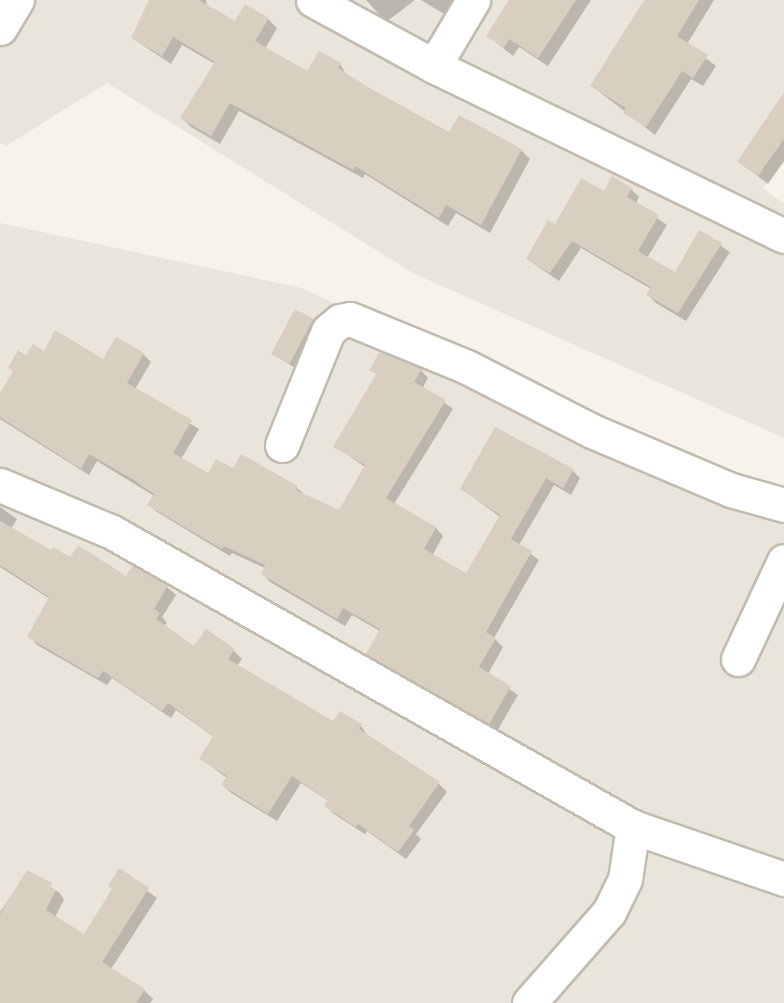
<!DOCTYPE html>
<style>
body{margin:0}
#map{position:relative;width:784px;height:1003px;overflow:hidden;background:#f6f3ec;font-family:Raleway,sans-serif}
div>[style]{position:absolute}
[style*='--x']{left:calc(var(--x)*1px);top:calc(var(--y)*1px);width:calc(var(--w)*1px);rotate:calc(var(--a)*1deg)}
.residential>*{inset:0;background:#eae5da}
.shadow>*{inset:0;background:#0003}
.building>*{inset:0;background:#d8cfc1;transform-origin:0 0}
.roads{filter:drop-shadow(2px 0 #c2bbae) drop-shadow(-2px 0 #c2bbae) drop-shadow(0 2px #c2bbae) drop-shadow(0 -2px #c2bbae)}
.minor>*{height:33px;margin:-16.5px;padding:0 16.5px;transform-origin:16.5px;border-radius:16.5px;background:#fff}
span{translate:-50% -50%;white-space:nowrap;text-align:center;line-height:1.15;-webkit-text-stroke:4.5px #fff;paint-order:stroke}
</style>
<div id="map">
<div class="residential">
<div style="clip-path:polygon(0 0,784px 0,784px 162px,763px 188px,784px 204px,784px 438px,413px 273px,107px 83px,6px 146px,0 143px)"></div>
<div style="clip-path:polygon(0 223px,302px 288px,784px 516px,784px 1003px,0 1003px)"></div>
</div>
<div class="shadow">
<div style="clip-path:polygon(152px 0,206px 0,207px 6px,236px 23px,268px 19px,277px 28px,265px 49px,307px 73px,340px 64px,347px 76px,449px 135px,459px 117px,521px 150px,530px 159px,490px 233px,456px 213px,448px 226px,365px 174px,363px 178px,239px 111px,220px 144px,191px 127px,182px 118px,215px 64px,182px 45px,171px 64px,132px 38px)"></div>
<div style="clip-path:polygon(366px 0,415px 0,386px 22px)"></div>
<div style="clip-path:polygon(421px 0,467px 0,454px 20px)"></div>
<div style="clip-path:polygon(511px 0,591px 0,548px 66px,519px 47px,513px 56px,488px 36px)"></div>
<div style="clip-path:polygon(674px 0,714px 0,687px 44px,716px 66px,703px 86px,691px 79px,655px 135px,592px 86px)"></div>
<div style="clip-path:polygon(784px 119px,784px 161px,768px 184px,739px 162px)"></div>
<div style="clip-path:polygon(631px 189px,639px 197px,636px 204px,667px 225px,647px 258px,675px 274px,700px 232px,730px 252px,686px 321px,656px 303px,648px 295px,651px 289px,581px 248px,559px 281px,527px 259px,555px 226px,604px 193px)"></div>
<div style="clip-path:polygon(314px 320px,323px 329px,303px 373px,273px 354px)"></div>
<div style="clip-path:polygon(44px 353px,104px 361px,143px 354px,151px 362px,135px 389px,199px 429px,181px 459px,209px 475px,234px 470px,297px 488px,305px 495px,340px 511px,365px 467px,335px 446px,377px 375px,371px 369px,421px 370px,428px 378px,423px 387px,453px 409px,394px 504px,436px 528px,443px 536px,432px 556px,466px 575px,500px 517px,462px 489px,573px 471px,580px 478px,571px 495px,554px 485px,519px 545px,539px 560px,494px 638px,503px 647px,488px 674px,518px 695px,497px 731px,375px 661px,368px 653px,380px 631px,352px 615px,345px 626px,270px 582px,263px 574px,265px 568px,232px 553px,230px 556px,157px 512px,149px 504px,154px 496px,97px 461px,89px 475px,0 419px,0 396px,14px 372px,10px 368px,27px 357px)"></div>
<div style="clip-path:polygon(0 507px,17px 519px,11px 529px,52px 553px,126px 578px,133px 567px,167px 587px,176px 595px,162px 617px,167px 623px,164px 626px,195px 648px,234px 651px,242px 659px,237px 666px,334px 723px,340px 713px,361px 726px,368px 736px,439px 784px,447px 792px,416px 834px,421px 839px,406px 859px,367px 831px,365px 834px,334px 814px,326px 806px,329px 801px,301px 783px,277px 821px,231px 793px,223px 785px,227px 778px,201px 759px,214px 737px,176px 710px,171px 718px,112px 678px,107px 685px,37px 645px,29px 636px,50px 599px,0 567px)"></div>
<div style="clip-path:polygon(119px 870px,157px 898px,111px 969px,144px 990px,153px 999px,150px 1003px,0 1003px,0 912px,28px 872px,60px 893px,64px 900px,55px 917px,84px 936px,113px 889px)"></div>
</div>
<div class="building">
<div style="clip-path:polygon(149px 0,199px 0,235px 21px,245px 4px,269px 18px,255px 41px,307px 71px,319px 51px,341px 63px,338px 68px,366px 86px,449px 132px,459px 115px,522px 149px,481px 225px,446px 205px,439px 218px,355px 166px,353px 170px,230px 103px,211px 136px,180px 118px,215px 62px,173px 37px,162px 56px,131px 38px)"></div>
<div style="clip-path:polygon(509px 0,576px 0,538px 58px,509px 39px,504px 48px,486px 36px)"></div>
<div style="clip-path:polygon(644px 0,699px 0,677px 36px,708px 55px,693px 78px,682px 71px,646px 127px,623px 113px,626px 108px,590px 86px)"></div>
<div style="clip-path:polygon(784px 92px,784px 139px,758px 176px,737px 162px)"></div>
<div style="clip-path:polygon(612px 176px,632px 188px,627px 197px,659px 215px,638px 251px,675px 272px,699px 230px,722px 243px,678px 313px,646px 295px,651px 287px,572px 241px,550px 273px,526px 259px,548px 220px,555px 224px,581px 178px,604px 191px)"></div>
<div style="left:295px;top:309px;width:21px;height:51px;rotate:28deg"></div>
<div style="clip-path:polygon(55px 330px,103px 359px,116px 337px,144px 353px,127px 383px,192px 420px,173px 453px,208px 473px,216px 459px,233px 468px,241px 454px,298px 486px,296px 490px,339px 510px,365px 465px,333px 447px,376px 374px,369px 370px,380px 351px,422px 369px,414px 382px,446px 400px,386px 498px,436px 527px,424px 549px,466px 573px,500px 515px,460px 489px,495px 427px,574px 469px,563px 488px,546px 478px,511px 539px,532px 551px,486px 632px,496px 638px,479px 667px,511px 686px,489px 724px,366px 654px,380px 629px,343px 608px,337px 619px,261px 574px,265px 565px,224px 546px,222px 549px,147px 505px,154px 494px,134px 480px,89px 454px,81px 469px,0 417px,0 393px,13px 371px,8px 368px,18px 350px,26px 355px,33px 344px,44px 351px)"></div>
<div style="clip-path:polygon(0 521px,51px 550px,53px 547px,70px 557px,78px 545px,126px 576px,133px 565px,168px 585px,154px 609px,160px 613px,156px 619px,194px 646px,206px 629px,235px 649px,228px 659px,333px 721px,340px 711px,362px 724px,359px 729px,440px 782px,409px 826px,414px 830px,398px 852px,358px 824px,356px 827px,324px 806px,328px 800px,292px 776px,268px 814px,221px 785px,227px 776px,199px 759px,213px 736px,168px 703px,162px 711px,103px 671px,98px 678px,27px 637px,49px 597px,0 565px)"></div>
<div style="clip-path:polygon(119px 868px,149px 888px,102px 962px,145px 989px,136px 1003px,0 1003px,0 914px,27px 870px,52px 883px,50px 887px,56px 890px,46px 910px,84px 934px,112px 889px,108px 886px)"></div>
</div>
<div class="roads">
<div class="minor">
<div style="--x:313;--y:0;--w:138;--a:28.6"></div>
<div style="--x:434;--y:66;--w:389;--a:25.9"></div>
<div style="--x:0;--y:28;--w:33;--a:-59"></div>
<div style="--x:434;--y:66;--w:77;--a:-59.4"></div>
<div style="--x:282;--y:445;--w:123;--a:-68"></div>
<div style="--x:328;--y:331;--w:16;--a:-40"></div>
<div style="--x:340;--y:321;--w:10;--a:-11"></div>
<div style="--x:350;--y:319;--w:126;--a:22.3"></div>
<div style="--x:467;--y:367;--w:140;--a:27.1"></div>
<div style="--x:592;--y:431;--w:151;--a:23"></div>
<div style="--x:731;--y:490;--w:55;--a:15.8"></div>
<div style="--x:0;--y:485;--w:121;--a:22.8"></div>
<div style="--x:112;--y:532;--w:599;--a:29.52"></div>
<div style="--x:633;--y:827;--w:160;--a:19"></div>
<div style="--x:738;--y:659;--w:108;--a:-64.9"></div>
<div style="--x:529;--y:1003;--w:121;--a:-48.7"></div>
<div style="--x:609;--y:912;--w:37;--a:-64"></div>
<div style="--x:625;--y:879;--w:53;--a:-81.3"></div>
</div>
</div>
</div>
